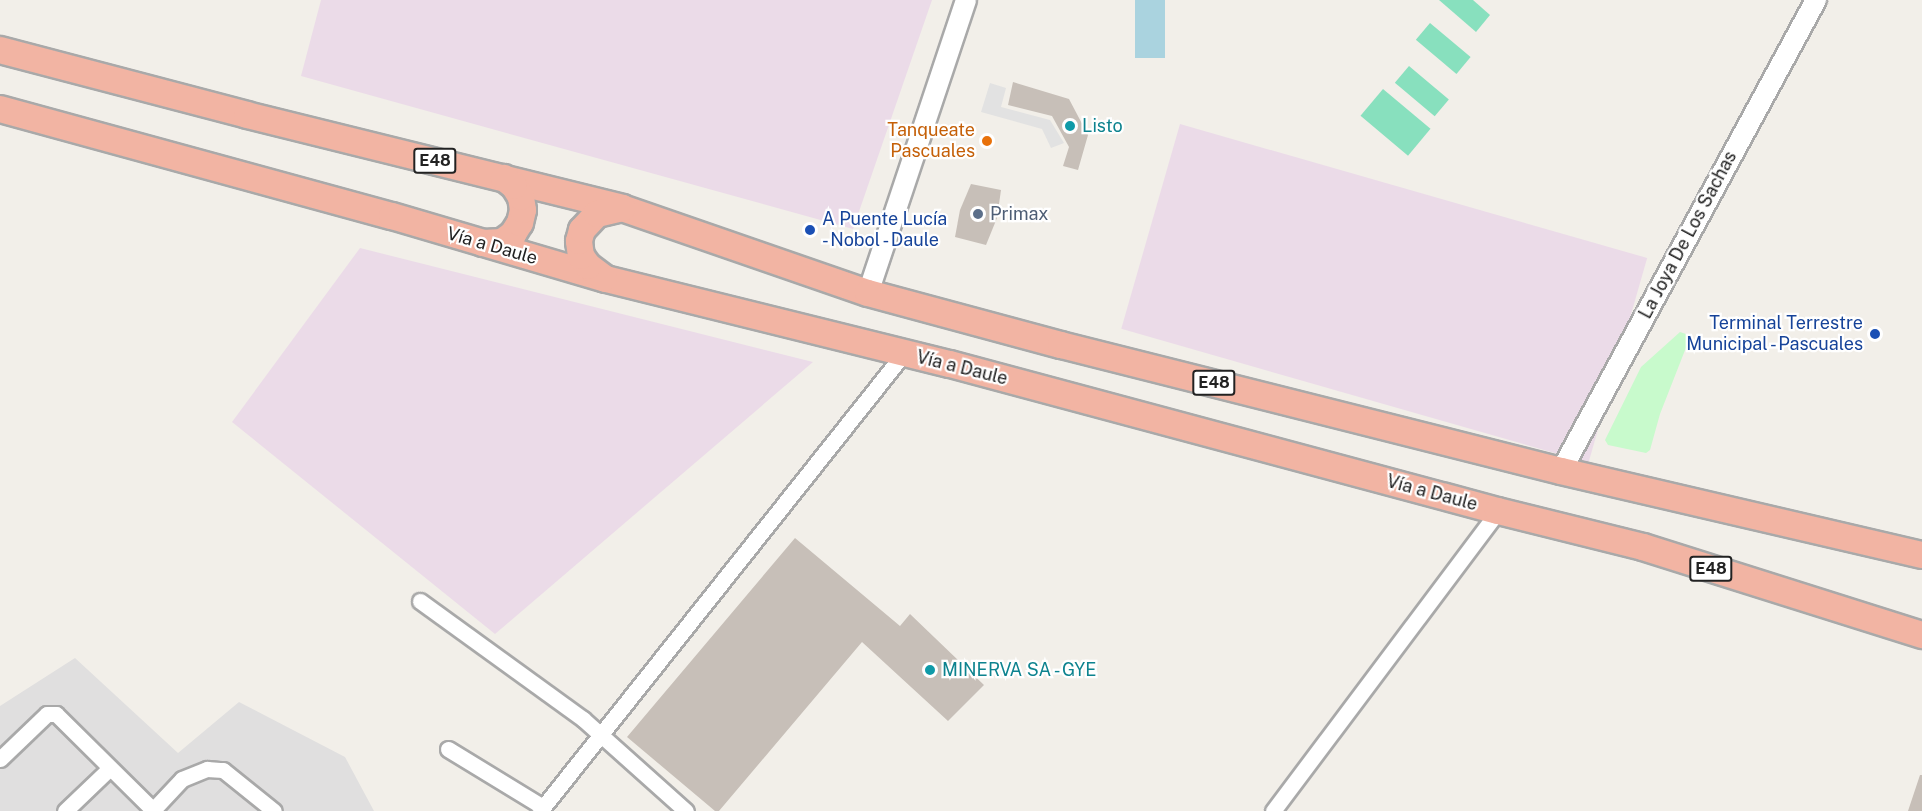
<!DOCTYPE html>
<meta charset="utf-8">
<style>
body{margin:0}
#map{position:relative;width:1922px;height:811px;overflow:hidden;background:#f2efe9;font-family:"Public Sans",sans-serif}
div>[style]{position:absolute}
[style*='--x']{left:calc(var(--x)*1px);top:calc(var(--y)*1px);width:calc(var(--w)*1px);rotate:calc(var(--a)*1deg)}
.residential>*{inset:0;background:#e0dfdf}
.industrial>*{inset:0;background:#ebdbe8;transform-origin:0 0}
.park>*{inset:0;background:#c8facc}
.pitch>*{inset:0;background:#88e0be;transform-origin:0 0}
.parking>*{inset:0;background:#e2e2e2}
.water>*{inset:0;background:#aad3df;transform-origin:0 0}
.building>*{inset:0;background:#c7bfb8}
.roads{filter:drop-shadow(2px 0 #a9a9a9) drop-shadow(-2px 0 #a9a9a9) drop-shadow(0 2px #a9a9a9) drop-shadow(0 -2px #a9a9a9)}
.minor>*{height:15px;margin:-7.5px;padding:0 7.5px;transform-origin:7.5px;border-radius:7.5px;background:#fff}
.tertiary>*{height:20px;margin:-10px;padding:0 10px;transform-origin:10px;border-radius:10px;background:#fff}
.trunk>*{height:26px;margin:-13px;padding:0 13px;transform-origin:13px;border-radius:13px;background:#f2b4a3}
.dots>*{width:16px;height:16px;translate:-50% -50%;box-sizing:border-box;border:3px solid #fff;border-radius:50%}
span{translate:-50% -50%;white-space:nowrap;text-align:center;line-height:1.15;-webkit-text-stroke:4.5px #fff;paint-order:stroke}
.shield-label span{padding:2px 4px;background:#fff;border:2px solid;border-radius:4px;-webkit-text-stroke-width:0}
.shield-label{font-size:16px;color:#222;font-weight:700}
.culture-label{font-size:18px;color:#0d838f}
.left{translate:0 -50%;text-align:left}
.food-label{font-size:18px;color:#c56008}
.right{translate:-100% -50%;text-align:right}
.service-label{font-size:18px;color:#4e5e75}
.transit-label{font-size:18px;color:#164399}
.street-label{font-size:18px;color:#222}
</style>
<div id="map">
<div class="residential">
<div style="clip-path:polygon(75px 658px,178px 753px,239px 702px,345px 757px,374px 811px,0 811px,0 706px)"></div>
</div>
<div class="industrial">
<div style="clip-path:polygon(321px 0,932px 0,853px 229px,301px 76px)"></div>
<div style="left:1180px;top:124px;width:486px;height:213px;rotate:16deg"></div>
<div style="clip-path:polygon(360px 248px,813px 362px,495px 634px,232px 422px)"></div>
</div>
<div class="park">
<div style="clip-path:polygon(1680px 332px,1686px 334px,1689px 340px,1660px 414px,1650px 450px,1646px 453px,1608px 445px,1605px 440px,1641px 367px)"></div>
</div>
<div class="pitch">
<div style="clip-path:polygon(1439px 0,1473px 0,1490px 15px,1476px 32px)"></div>
<div style="left:1430px;top:23px;width:53px;height:22px;rotate:40deg"></div>
<div style="left:1409px;top:66px;width:52px;height:22px;rotate:40deg"></div>
<div style="left:1383px;top:89px;width:62px;height:35px;rotate:40deg"></div>
</div>
<div class="parking">
<div style="clip-path:polygon(990px 83px,1006px 88px,1001px 107px,1050px 120px,1064px 143px,1051px 148px,1042px 129px,981px 112px)"></div>
</div>
<div class="water">
<div style="left:1135px;top:0;width:30px;height:58px"></div>
</div>
<div class="building">
<div style="clip-path:polygon(1013px 82px,1069px 99px,1088px 135px,1078px 170px,1063px 166px,1069px 147px,1052px 116px,1008px 105px)"></div>
<div style="clip-path:polygon(971px 184px,1001px 190px,997px 218px,986px 245px,955px 237px,960px 210px)"></div>
<div style="clip-path:polygon(795px 538px,900px 626px,910px 614px,984px 685px,948px 721px,862px 642px,719px 811px,715px 811px,627px 737px)"></div>
<div style="clip-path:polygon(1920px 775px,1922px 775px,1922px 811px,1908px 811px)"></div>
</div>
<div class="roads">
<div class="minor">
<div style="--x:420;--y:601;--w:201;--a:35.9"></div>
<div style="--x:583;--y:719;--w:138;--a:41.8"></div>
<div style="--x:448;--y:749;--w:111;--a:31.4"></div>
<div style="--x:0;--y:759;--w:65;--a:-43.8"></div>
<div style="--x:47;--y:714;--w:9;--a:0"></div>
<div style="--x:56;--y:714;--w:136;--a:44.7"></div>
<div style="--x:65;--y:811;--w:62;--a:-43.7"></div>
<div style="--x:152;--y:811;--w:44;--a:-46.8"></div>
<div style="--x:182;--y:779;--w:27;--a:-22"></div>
<div style="--x:207;--y:769;--w:16;--a:4"></div>
<div style="--x:223;--y:770;--w:65;--a:38.8"></div>
<div style="--x:540;--y:811;--w:585;--a:-51.52"></div>
<div style="--x:1273;--y:811;--w:375;--a:-53.1"></div>
</div>
<div class="tertiary">
<div style="--x:868;--y:293;--w:309;--a:-71.5"></div>
<div style="--x:1561;--y:471;--w:536;--a:-61.57"></div>
</div>
<div class="trunk">
<div style="--x:0;--y:50;--w:255;--a:14.7"></div>
<div style="--x:247;--y:115;--w:386;--a:13.9"></div>
<div style="--x:622;--y:208;--w:260;--a:19.1"></div>
<div style="--x:868;--y:293;--w:200;--a:15.1"></div>
<div style="--x:1061;--y:345;--w:516;--a:14.14"></div>
<div style="--x:1561;--y:471;--w:371;--a:13.1"></div>
<div style="--x:0;--y:109;--w:406;--a:15.3"></div>
<div style="--x:392;--y:216;--w:223;--a:16.4"></div>
<div style="--x:606;--y:279;--w:354;--a:13.9"></div>
<div style="--x:950;--y:364;--w:567;--a:15.02"></div>
<div style="--x:1498;--y:511;--w:149;--a:13.9"></div>
<div style="--x:1643;--y:547;--w:293;--a:17.5"></div>
<div style="--x:483;--y:243;--w:19;--a:-3"></div>
<div style="--x:502;--y:242;--w:14;--a:-36"></div>
<div style="--x:513;--y:234;--w:13;--a:-58"></div>
<div style="--x:520;--y:223;--w:13;--a:-77"></div>
<div style="--x:523;--y:210;--w:13;--a:-99"></div>
<div style="--x:521;--y:197;--w:13;--a:-122"></div>
<div style="--x:514;--y:186;--w:13;--a:-141"></div>
<div style="--x:604;--y:278;--w:20;--a:-143"></div>
<div style="--x:588;--y:266;--w:12;--a:-125"></div>
<div style="--x:581;--y:256;--w:15;--a:-98"></div>
<div style="--x:579;--y:241;--w:11;--a:-75"></div>
<div style="--x:582;--y:230;--w:22;--a:-47"></div>
<div style="--x:597;--y:214;--w:26;--a:-13"></div>
</div>
</div>
<div class="dots">
<div style="left:1070px;top:126px;background:#0f9aa8"></div>
<div style="left:987px;top:141px;background:#e8710a"></div>
<div style="left:978px;top:214px;background:#5c6f8a"></div>
<div style="left:810px;top:230px;background:#1a4fb4"></div>
<div style="left:1875px;top:334px;background:#1a4fb4"></div>
<div style="left:930px;top:670px;background:#0f9aa8"></div>
</div>
<div class="shield-label">
<span style="left:435px;top:161px">E48</span>
<span style="left:1214px;top:383px">E48</span>
<span style="left:1711px;top:569px">E48</span>
</div>
<div class="culture-label">
<span class="left" style="left:1082px;top:126px">Listo</span>
<span class="left" style="left:942px;top:670px">MINERVA SA - GYE</span>
</div>
<div class="food-label">
<span class="right" style="left:975px;top:141px">Tanqueate<br>Pascuales</span>
</div>
<div class="service-label">
<span class="left" style="left:990px;top:214px">Primax</span>
</div>
<div class="transit-label">
<span class="left" style="left:822px;top:230px">A Puente Lucía<br>- Nobol - Daule</span>
<span class="right" style="left:1863px;top:334px">Terminal Terrestre<br>Municipal - Pascuales</span>
</div>
<div class="street-label">
<span style="left:1688px;top:235px;rotate:-62deg">La Joya De Los Sachas</span>
<span style="left:492px;top:246px;rotate:16deg">Vía a Daule</span>
<span style="left:962px;top:368px;rotate:14deg">Vía a Daule</span>
<span style="left:1432px;top:493px;rotate:15deg">Vía a Daule</span>
</div>
</div>
